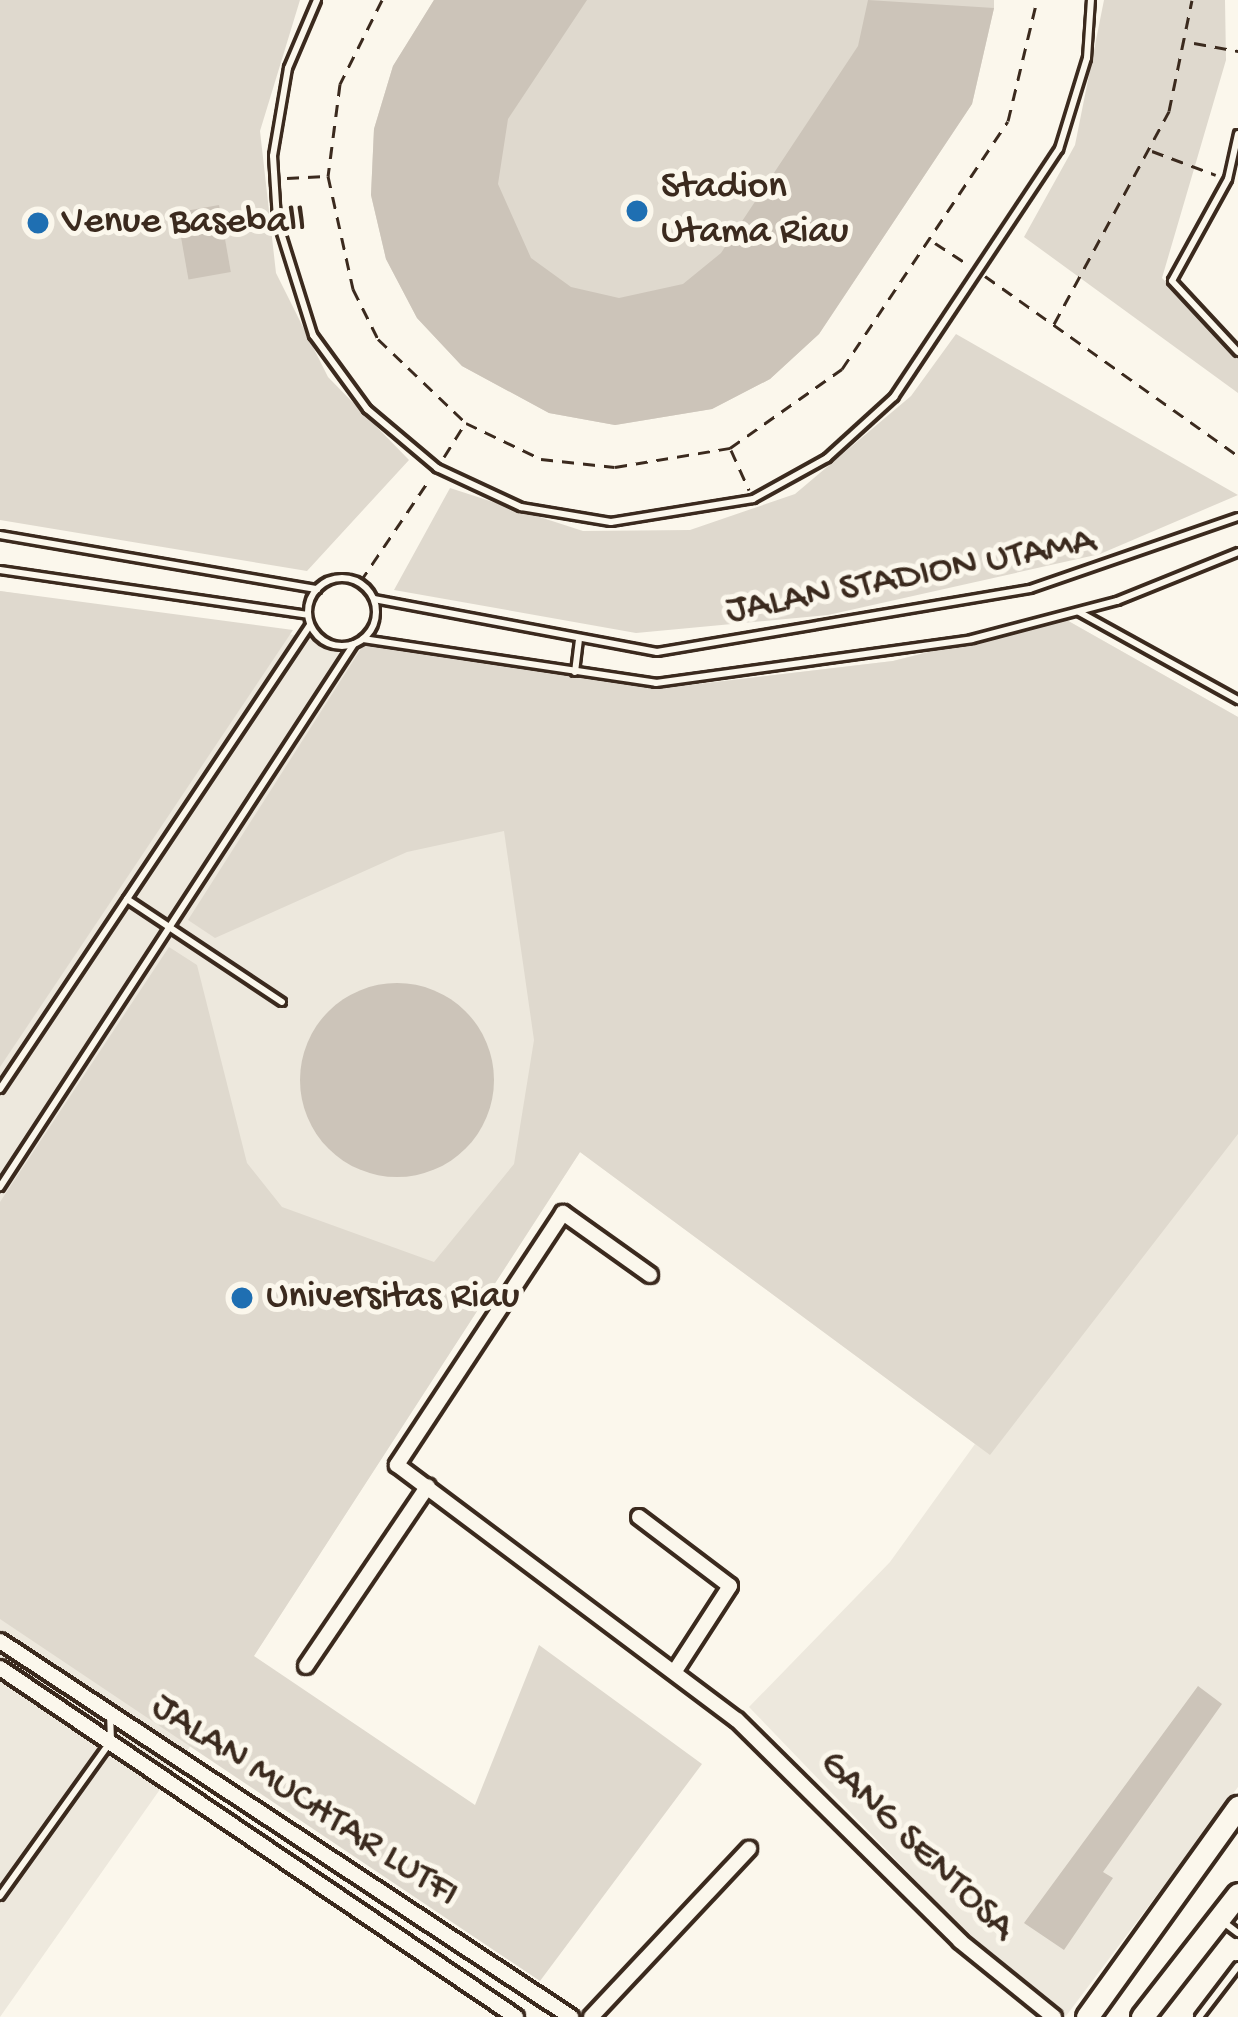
<!DOCTYPE html>
<style>
body{margin:0}
#map{position:relative;width:1238px;height:2017px;overflow:hidden;background:#fbf7ec;font-family:"Gochi Hand",sans-serif}
div>[style]{position:absolute}
[style*='--x']{left:calc(var(--x)*1px);top:calc(var(--y)*1px);width:calc(var(--w)*1px);rotate:calc(var(--a)*1deg)}
.built>*{inset:0;background:#ede8dd}
.green>*{inset:0;background:#dfd9ce}
.building>*{inset:0;background:#ccc4b9;transform-origin:0 0}
.round{border-radius:50%}
.path>*{height:3px;margin-top:-1.5px;transform-origin:0;background:repeating-linear-gradient(90deg,#3b2a1e 0 12px,transparent 0 21px)}
.roads{filter:drop-shadow(3px 0 #3b2a1e) drop-shadow(-3px 0 #3b2a1e) drop-shadow(0 3px #3b2a1e) drop-shadow(0 -3px #3b2a1e)}
.service>*{height:6px;margin:-3px;padding:0 3px;transform-origin:3px;border-radius:3px;background:#fbf7ec}
.service>.ring{margin:-3px;padding:0;box-sizing:content-box;background:none;border:6px solid #fbf7ec;border-radius:50%}
.minor>*{height:14px;margin:-7px;padding:0 7px;transform-origin:7px;border-radius:7px;background:#fbf7ec}
.primary>*{height:21px;margin:-10.5px;padding:0 10.5px;transform-origin:10.5px;border-radius:10.5px;background:#fbf7ec}
.dots>*{width:33px;height:33px;translate:-50% -50%;box-sizing:border-box;border:6px solid #fbf7ec;border-radius:50%}
span{translate:-50% -50%;white-space:nowrap;text-align:center;line-height:1.15;-webkit-text-stroke:10px #fbf7ec;paint-order:stroke}
.poi-label{font-size:39px;color:#3b2a1e}
.left{translate:0 -50%;text-align:left}
.street-label{font-size:39px;color:#3b2a1e}
</style>
<div id="map">
<div class="built">
<div style="clip-path:polygon(0 591px,657px 689px,893px 661px,1063px 618px,1238px 717px,1238px 1787px,1066px 2016px,980px 1947px,749px 1707px,890px 1562px,975px 1444px,580px 1152px,253px 1657px,0 2017px)"></div>
</div>
<div class="green">
<div style="clip-path:polygon(0 0,300px 0,260px 131px,276px 273px,328px 377px,409px 460px,307px 571px,0 520px)"></div>
<div style="clip-path:polygon(434px 0,994px 0,994px 8px,972px 104px,819px 334px,770px 379px,712px 409px,615px 425px,549px 413px,462px 366px,417px 318px,386px 259px,371px 195px,374px 129px,393px 66px)"></div>
<div style="clip-path:polygon(1104px 0,1225px 0,1226px 60px,1162px 278px,1238px 356px,1238px 393px,1024px 237px,1075px 145px)"></div>
<div style="clip-path:polygon(956px 334px,1238px 495px,1100px 554px,828px 615px,636px 633px,394px 590px,450px 488px,583px 531px,690px 530px,795px 494px,911px 396px)"></div>
<div style="clip-path:polygon(0 591px,293px 630px,0 1067px)"></div>
<div style="clip-path:polygon(1063px 618px,1238px 717px,1238px 1134px,990px 1455px,580px 1152px,254px 1656px,475px 1805px,539px 1645px,702px 1764px,540px 1981px,0 1619px,0 1202px,169px 947px,197px 965px,247px 1163px,282px 1207px,434px 1262px,514px 1164px,534px 1040px,504px 831px,407px 852px,215px 938px,188px 920px,364px 644px,657px 689px,893px 661px)"></div>
</div>
<div class="building">
<div style="clip-path:polygon(434px 0,587px 0,508px 119px,498px 184px,531px 258px,571px 287px,619px 298px,683px 284px,721px 253px,858px 46px,868px 0,994px 8px,972px 104px,819px 334px,770px 379px,712px 409px,615px 425px,549px 413px,462px 366px,417px 318px,386px 259px,371px 195px,374px 129px,393px 66px)"></div>
<div style="left:219px;top:205px;width:68px;height:43px;rotate:80deg"></div>
<div class="round" style="left:300px;top:983px;width:194px;height:194px"></div>
<div style="clip-path:polygon(1198px 1686px,1222px 1704px,1103px 1872px,1113px 1878px,1064px 1950px,1024px 1923px)"></div>
</div>
<div class="path">
<div style="--x:382;--y:0;--w:94;--a:116.6"></div>
<div style="--x:340;--y:84;--w:93;--a:97.4"></div>
<div style="--x:328;--y:176;--w:116;--a:77.5"></div>
<div style="--x:353;--y:289;--w:56;--a:63.4"></div>
<div style="--x:378;--y:339;--w:122;--a:43.7"></div>
<div style="--x:466;--y:423;--w:83;--a:25.6"></div>
<div style="--x:541;--y:459;--w:74;--a:6.2"></div>
<div style="--x:615;--y:467;--w:117;--a:-9.4"></div>
<div style="--x:730;--y:448;--w:137;--a:-35.2"></div>
<div style="--x:842;--y:369;--w:298;--a:-56.2"></div>
<div style="--x:1008;--y:121;--w:124;--a:-76.5"></div>
<div style="--x:1194;--y:43;--w:45;--a:10.3"></div>
<div style="--x:1152;--y:151;--w:68;--a:20.6"></div>
<div style="--x:287;--y:178;--w:39;--a:-3"></div>
<div style="--x:935;--y:243;--w:38;--a:33"></div>
<div style="--x:985;--y:276;--w:310;--a:35.4"></div>
<div style="--x:1054;--y:324;--w:242;--a:-61.6"></div>
<div style="--x:1169;--y:111;--w:113;--a:-78.3"></div>
<div style="--x:731;--y:450;--w:44;--a:65.8"></div>
<div style="--x:444;--y:457;--w:39;--a:-58"></div>
<div style="--x:360;--y:582;--w:123;--a:-55.9"></div>
</div>
<div class="roads">
<div class="service">
<div style="--x:317;--y:0;--w:74;--a:113.1"></div>
<div style="--x:288;--y:68;--w:89;--a:99.7"></div>
<div style="--x:273;--y:156;--w:64;--a:86.4"></div>
<div style="--x:277;--y:220;--w:121;--a:72.6"></div>
<div style="--x:313;--y:335;--w:92;--a:53.9"></div>
<div style="--x:367;--y:409;--w:92;--a:40.1"></div>
<div style="--x:437;--y:468;--w:93;--a:24.9"></div>
<div style="--x:521;--y:507;--w:91;--a:9.5"></div>
<div style="--x:611;--y:522;--w:144;--a:-9.2"></div>
<div style="--x:753;--y:499;--w:85;--a:-29"></div>
<div style="--x:827;--y:458;--w:91;--a:-42.3"></div>
<div style="--x:894;--y:397;--w:298;--a:-56.4"></div>
<div style="--x:1059;--y:149;--w:95;--a:-72.9"></div>
<div style="--x:1087;--y:58;--w:58;--a:-86.1"></div>
<div style="--x:1238;--y:134;--w:46;--a:102.5"></div>
<div style="--x:1228;--y:179;--w:116;--a:118.8"></div>
<div style="--x:1172;--y:281;--w:97;--a:47.1"></div>
<div style="--x:0;--y:535;--w:322;--a:9.7"></div>
<div style="--x:0;--y:570;--w:311;--a:8.3"></div>
<div class="ring" style="left:308px;top:578px;width:62px;height:62px"></div>
<div style="--x:374;--y:599;--w:288;--a:10.6"></div>
<div style="--x:657;--y:652;--w:378;--a:-9.6"></div>
<div style="--x:1030;--y:589;--w:220;--a:-19.1"></div>
<div style="--x:1079;--y:612;--w:182;--a:29"></div>
<div style="--x:363;--y:639;--w:296;--a:8.5"></div>
<div style="--x:656;--y:683;--w:319;--a:-7.9"></div>
<div style="--x:972;--y:639;--w:150;--a:-14.7"></div>
<div style="--x:1117;--y:601;--w:131;--a:-22"></div>
<div style="--x:575;--y:672;--w:31;--a:-83"></div>
<div style="--x:127;--y:899;--w:186;--a:33.6"></div>
<div style="--x:0;--y:1089;--w:558;--a:-56.25"></div>
<div style="--x:0;--y:1187;--w:648;--a:-56.9"></div>
<div style="--x:0;--y:1896;--w:191;--a:-54.4"></div>
<div style="--x:111;--y:1741;--w:23;--a:-92"></div>
<div style="--x:1222;--y:1921;--w:20;--a:37"></div>
<div style="--x:1199;--y:2017;--w:64;--a:-52.6"></div>
</div>
<div class="minor">
<div style="--x:650;--y:1275;--w:107;--a:-144.5"></div>
<div style="--x:563;--y:1213;--w:302;--a:123.4"></div>
<div style="--x:397;--y:1465;--w:425;--a:36.9"></div>
<div style="--x:737;--y:1720;--w:314;--a:44.7"></div>
<div style="--x:960;--y:1941;--w:121;--a:39"></div>
<div style="--x:639;--y:1517;--w:114;--a:37.2"></div>
<div style="--x:730;--y:1586;--w:101;--a:122.9"></div>
<div style="--x:0;--y:1641;--w:684;--a:33.36"></div>
<div style="--x:306;--y:1666;--w:217;--a:-55.9"></div>
<div style="--x:0;--y:1668;--w:623;--a:34.07"></div>
<div style="--x:591;--y:2017;--w:231;--a:-46.8"></div>
</div>
<div class="primary">
<div style="--x:1087;--y:2017;--w:259;--a:-54.3"></div>
<div style="--x:1142;--y:2017;--w:156;--a:-52"></div>
</div>
</div>
<div class="dots">
<div style="left:637px;top:211px;background:#1f6fb2"></div>
<div style="left:38px;top:223px;background:#1f6fb2"></div>
<div style="left:242px;top:1298px;background:#1f6fb2"></div>
</div>
<div class="poi-label">
<span class="left" style="left:661px;top:211px">Stadion<br>Utama Riau</span>
<span class="left" style="left:62px;top:223px">Venue Baseball</span>
<span class="left" style="left:266px;top:1298px">Universitas Riau</span>
</div>
<div class="street-label">
<span style="left:911px;top:578px;rotate:-11deg">JALAN STADION UTAMA</span>
<span style="left:304px;top:1802px;rotate:33deg">JALAN MUCHTAR LUTFI</span>
<span style="left:916px;top:1847px;rotate:44deg">GANG SENTOSA</span>
</div>
</div>
